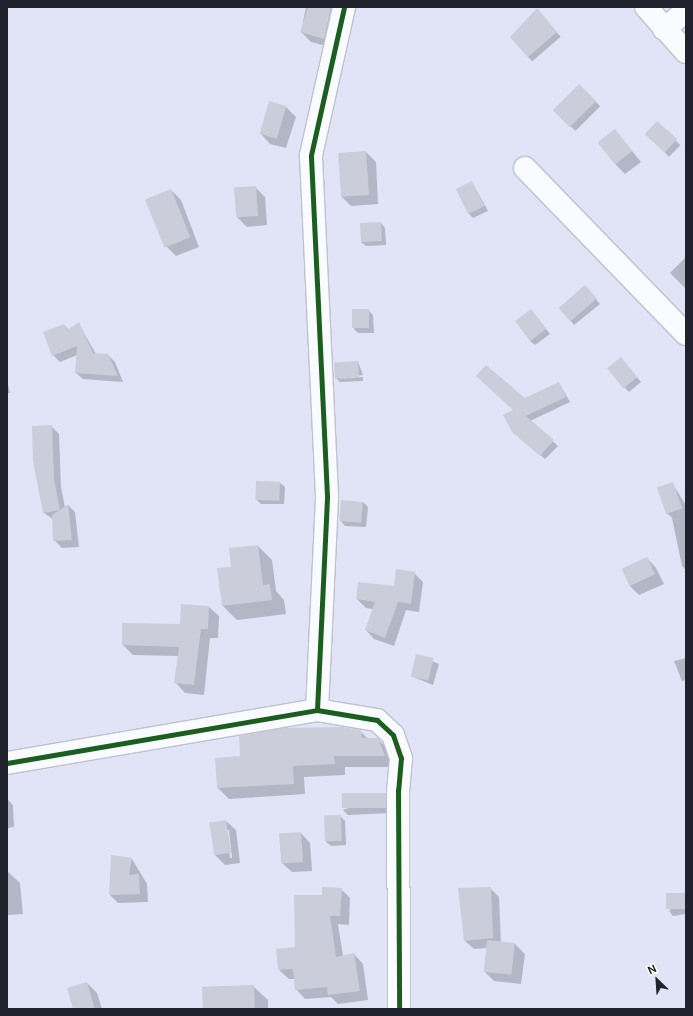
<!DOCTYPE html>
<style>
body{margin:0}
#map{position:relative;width:693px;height:1016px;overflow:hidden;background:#e0e4f6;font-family:"DM Sans",sans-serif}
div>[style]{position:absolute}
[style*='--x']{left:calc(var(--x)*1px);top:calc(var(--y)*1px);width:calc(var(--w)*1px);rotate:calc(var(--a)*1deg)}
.shadow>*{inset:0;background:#0003;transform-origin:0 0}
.building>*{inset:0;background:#cbcdda;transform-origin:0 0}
.roads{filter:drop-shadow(1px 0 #bec1cf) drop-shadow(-1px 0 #bec1cf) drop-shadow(0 1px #bec1cf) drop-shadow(0 -1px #bec1cf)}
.street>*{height:22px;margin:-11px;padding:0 11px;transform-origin:11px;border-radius:11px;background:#fafbfe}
.cycleway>*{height:5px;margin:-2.5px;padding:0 2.5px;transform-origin:2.5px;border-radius:2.5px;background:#1b5e20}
span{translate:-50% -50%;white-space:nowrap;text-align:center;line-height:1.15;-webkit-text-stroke:3px #fff;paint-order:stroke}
.frame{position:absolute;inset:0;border:8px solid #20222e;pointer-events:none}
.north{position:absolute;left:637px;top:960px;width:40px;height:40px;-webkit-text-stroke:3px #fff;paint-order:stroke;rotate:335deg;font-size:11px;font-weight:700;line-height:16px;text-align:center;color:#20222e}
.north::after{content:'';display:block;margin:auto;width:14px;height:18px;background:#20222e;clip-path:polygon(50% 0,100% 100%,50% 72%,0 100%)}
</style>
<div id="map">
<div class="shadow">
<div style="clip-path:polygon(306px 7px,345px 7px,334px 48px,311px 42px,301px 32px)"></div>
<div style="left:541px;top:14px;width:30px;height:38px;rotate:49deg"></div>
<div style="left:579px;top:85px;width:30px;height:35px;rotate:45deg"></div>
<div style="clip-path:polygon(270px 102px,286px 107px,296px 117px,286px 148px,270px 144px,261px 134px)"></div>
<div style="left:657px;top:122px;width:33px;height:16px;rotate:45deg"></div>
<div style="clip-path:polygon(615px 130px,641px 162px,625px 174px,615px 164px)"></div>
<div style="clip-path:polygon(366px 152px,376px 162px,378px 204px,351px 206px,341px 196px)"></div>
<div style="clip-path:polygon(472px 182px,488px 211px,473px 218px,468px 213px)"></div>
<div style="clip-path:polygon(255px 187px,265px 197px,267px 225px,247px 227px,237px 217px)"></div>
<div style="clip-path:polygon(171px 190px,181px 200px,199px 247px,176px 256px,166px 246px)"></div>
<div style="clip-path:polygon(381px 223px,385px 228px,386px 245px,366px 246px,361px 242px)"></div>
<div style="clip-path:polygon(686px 257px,686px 289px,670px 273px)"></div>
<div style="clip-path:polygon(585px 286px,600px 304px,574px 325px,570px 320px)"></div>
<div style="clip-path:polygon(368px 310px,373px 315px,374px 333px,358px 333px,354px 329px)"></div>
<div style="clip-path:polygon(531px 310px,550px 334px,535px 345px,530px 341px)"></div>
<div style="clip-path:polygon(64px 325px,69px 330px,80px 326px,96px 354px,108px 355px,115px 362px,123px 382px,83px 379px,76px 373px,77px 355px,60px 362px,53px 355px)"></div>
<div style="clip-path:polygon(358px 362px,363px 375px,339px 379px,363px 377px,363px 381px,340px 382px,336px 378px)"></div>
<div style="clip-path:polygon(625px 363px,641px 382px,629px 392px,624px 387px)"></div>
<div style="clip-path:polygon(7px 381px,10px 393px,7px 393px)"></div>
<div style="clip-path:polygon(559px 383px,570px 402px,530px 421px,558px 446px,545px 459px,518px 436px,515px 410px,524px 399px)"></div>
<div style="clip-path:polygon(51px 426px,59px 434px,61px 487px,65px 508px,68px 505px,75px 512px,79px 547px,62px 548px,54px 540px,53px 519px,44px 513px)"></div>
<div style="clip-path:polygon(280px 483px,285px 487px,284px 504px,261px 504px,256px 499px)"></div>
<div style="clip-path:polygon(672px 483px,686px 505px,686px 570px,682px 566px,672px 518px,667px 513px)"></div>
<div style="clip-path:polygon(363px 502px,368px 507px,366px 527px,345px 526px,341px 521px)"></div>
<div style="clip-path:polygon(258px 546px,272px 560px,276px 591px,284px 600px,286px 614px,237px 620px,223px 606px,232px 568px)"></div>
<div style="clip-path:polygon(647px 558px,656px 568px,664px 584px,639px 595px,629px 585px)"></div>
<div style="clip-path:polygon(414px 573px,423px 582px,419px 612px,406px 610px,394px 646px,374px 639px,366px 630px,373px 609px,366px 608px,357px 599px,395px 587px)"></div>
<div style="clip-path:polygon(209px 607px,219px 616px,218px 638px,210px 638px,204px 695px,185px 693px,176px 683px,179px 656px,133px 655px,123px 645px,181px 626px)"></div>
<div style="clip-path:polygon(417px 655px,439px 664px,433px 685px,411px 676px)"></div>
<div style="clip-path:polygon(686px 658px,686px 680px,682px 681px,674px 661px)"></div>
<div style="clip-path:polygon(360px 731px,368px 739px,378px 739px,389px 751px,396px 767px,345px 767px,345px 775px,304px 777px,305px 794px,229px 799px,218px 788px,241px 757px)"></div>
<div style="clip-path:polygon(385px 794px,390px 798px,390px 813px,348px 815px,343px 810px)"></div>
<div style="clip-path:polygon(7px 799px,13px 805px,14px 827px,7px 828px)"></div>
<div style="clip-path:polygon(340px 816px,345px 821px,346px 845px,331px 846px,326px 842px)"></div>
<div style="clip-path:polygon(evenodd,226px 821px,236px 830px,240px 863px,225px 865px,215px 855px,210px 823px,226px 821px,227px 830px,229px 830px,232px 858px,230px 858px,227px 830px)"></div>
<div style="clip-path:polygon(301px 833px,310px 843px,312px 871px,292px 872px,282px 863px)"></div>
<div style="clip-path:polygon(132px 859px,147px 884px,148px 902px,118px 903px,110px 895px)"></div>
<div style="clip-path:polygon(7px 871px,20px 883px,23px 914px,7px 915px)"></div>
<div style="clip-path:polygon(490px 888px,499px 897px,501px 943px,515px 944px,525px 954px,521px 984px,494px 981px,484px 971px,487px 948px,474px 949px,465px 941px)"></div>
<div style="clip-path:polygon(341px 889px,350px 898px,349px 925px,338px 924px,343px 956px,354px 954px,363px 964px,368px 1000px,338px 1004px,331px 997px,305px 999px,296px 989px,295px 979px,289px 979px,279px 970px,277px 950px,296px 948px,323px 896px)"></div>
<div style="clip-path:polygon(686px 894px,686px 914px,673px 916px,669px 911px)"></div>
<div style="clip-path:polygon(87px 983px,97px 993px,102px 1009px,74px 1009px)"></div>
<div style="clip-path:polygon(253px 986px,268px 1000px,268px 1009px,204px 1009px)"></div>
</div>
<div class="building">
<div style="clip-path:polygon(308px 7px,331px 7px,324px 39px,300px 32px)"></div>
<div style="clip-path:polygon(537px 8px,557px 32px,528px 57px,510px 37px)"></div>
<div style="left:579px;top:84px;width:24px;height:37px;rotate:45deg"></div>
<div style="left:269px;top:101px;width:18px;height:34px;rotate:16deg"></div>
<div style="left:657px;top:121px;width:27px;height:18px;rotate:42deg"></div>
<div style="left:615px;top:129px;width:28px;height:22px;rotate:52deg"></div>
<div style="left:366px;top:151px;width:44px;height:28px;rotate:86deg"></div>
<div style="left:472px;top:181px;width:28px;height:18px;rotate:64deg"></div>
<div style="left:256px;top:186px;width:30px;height:22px;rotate:86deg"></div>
<div style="left:171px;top:189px;width:52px;height:28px;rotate:68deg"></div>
<div style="left:381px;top:222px;width:19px;height:21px;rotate:87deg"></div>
<div style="left:585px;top:285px;width:18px;height:35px;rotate:49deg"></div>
<div style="left:369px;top:309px;width:19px;height:17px;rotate:90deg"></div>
<div style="left:531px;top:309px;width:25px;height:20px;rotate:53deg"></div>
<div style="clip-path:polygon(79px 322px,93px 353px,108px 354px,118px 376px,75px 373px,77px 346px,52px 356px,43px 332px,64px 324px,67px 330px)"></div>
<div style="left:621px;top:357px;width:26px;height:18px;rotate:51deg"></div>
<div style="left:358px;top:361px;width:16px;height:24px;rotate:86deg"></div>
<div style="clip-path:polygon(486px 365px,525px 398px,559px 382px,566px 397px,526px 416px,554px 440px,540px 456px,512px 432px,503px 415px,513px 410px,476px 376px)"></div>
<div style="clip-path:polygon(52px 425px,54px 479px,60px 510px,68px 504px,72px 540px,53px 541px,52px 515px,60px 510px,43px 513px,33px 461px,32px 426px)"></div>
<div style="left:256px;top:481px;width:24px;height:19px;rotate:2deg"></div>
<div style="left:673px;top:482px;width:28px;height:17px;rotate:71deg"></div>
<div style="left:341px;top:500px;width:22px;height:21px;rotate:5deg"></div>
<div style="clip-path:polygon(258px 545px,263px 585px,270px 584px,272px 600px,222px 606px,217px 568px,231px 567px,229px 548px)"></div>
<div style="left:647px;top:557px;width:19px;height:28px;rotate:65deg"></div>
<div style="clip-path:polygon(396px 569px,415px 572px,411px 604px,398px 602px,385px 638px,365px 630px,375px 602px,356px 599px,358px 582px,394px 586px)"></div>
<div style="clip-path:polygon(181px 604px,209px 606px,208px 629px,201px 629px,194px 685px,174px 683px,179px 647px,122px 645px,122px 623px,180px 624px)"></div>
<div style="left:416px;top:654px;width:18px;height:23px;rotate:13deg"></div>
<div style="clip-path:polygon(342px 727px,361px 730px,362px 738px,378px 738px,385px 756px,334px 756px,335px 764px,293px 766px,294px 784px,217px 788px,215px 758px,240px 756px,239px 736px,283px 728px)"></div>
<div style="left:386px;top:793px;width:15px;height:44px;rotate:90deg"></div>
<div style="left:341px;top:815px;width:26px;height:17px;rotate:88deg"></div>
<div style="left:226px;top:820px;width:33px;height:17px;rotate:81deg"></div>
<div style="left:301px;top:832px;width:30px;height:22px;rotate:86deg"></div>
<div style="clip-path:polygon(111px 855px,132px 858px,129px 875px,139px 874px,140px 894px,109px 895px)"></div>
<div style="clip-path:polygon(322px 887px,342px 888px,340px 916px,330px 916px,336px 957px,354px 953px,360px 991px,328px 995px,327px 987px,295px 990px,293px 969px,278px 970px,276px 949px,295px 947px,294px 895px,322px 895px)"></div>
<div style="clip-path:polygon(491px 887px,493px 938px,464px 941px,458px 888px)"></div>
<div style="left:686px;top:893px;width:16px;height:20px;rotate:90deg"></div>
<div style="left:487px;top:940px;width:28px;height:32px;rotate:6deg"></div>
<div style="clip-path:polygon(87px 982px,95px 1009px,73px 1009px,67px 988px)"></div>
<div style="left:254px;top:985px;width:24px;height:52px;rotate:88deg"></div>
</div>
<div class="roads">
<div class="street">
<div style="--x:646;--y:7;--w:60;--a:48.4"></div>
<div style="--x:664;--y:29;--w:28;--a:-39"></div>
<div style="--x:525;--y:168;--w:231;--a:45.9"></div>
<div style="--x:317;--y:710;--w:61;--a:9.5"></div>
<div style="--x:377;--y:720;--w:22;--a:43"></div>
<div style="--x:393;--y:735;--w:24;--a:71"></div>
<div style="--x:401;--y:758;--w:32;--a:95"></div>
<div style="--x:398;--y:790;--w:219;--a:89.7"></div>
<div style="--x:7;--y:763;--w:314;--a:-9.7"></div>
<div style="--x:317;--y:710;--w:214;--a:-87.3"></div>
<div style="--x:327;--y:496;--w:341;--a:-92.7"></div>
<div style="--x:311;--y:155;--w:152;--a:-77.4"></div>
</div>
</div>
<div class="cycleway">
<div style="--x:317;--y:710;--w:61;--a:9.5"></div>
<div style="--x:377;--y:720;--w:22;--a:43"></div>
<div style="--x:393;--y:735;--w:24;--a:71"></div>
<div style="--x:401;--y:758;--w:32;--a:95"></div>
<div style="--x:398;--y:790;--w:219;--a:89.7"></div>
<div style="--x:7;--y:763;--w:314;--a:-9.7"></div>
<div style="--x:317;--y:710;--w:214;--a:-87.3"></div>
<div style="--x:327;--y:496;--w:341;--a:-92.7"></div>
<div style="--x:311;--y:155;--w:152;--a:-77.4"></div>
</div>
<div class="frame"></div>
<div class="north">N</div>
</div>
